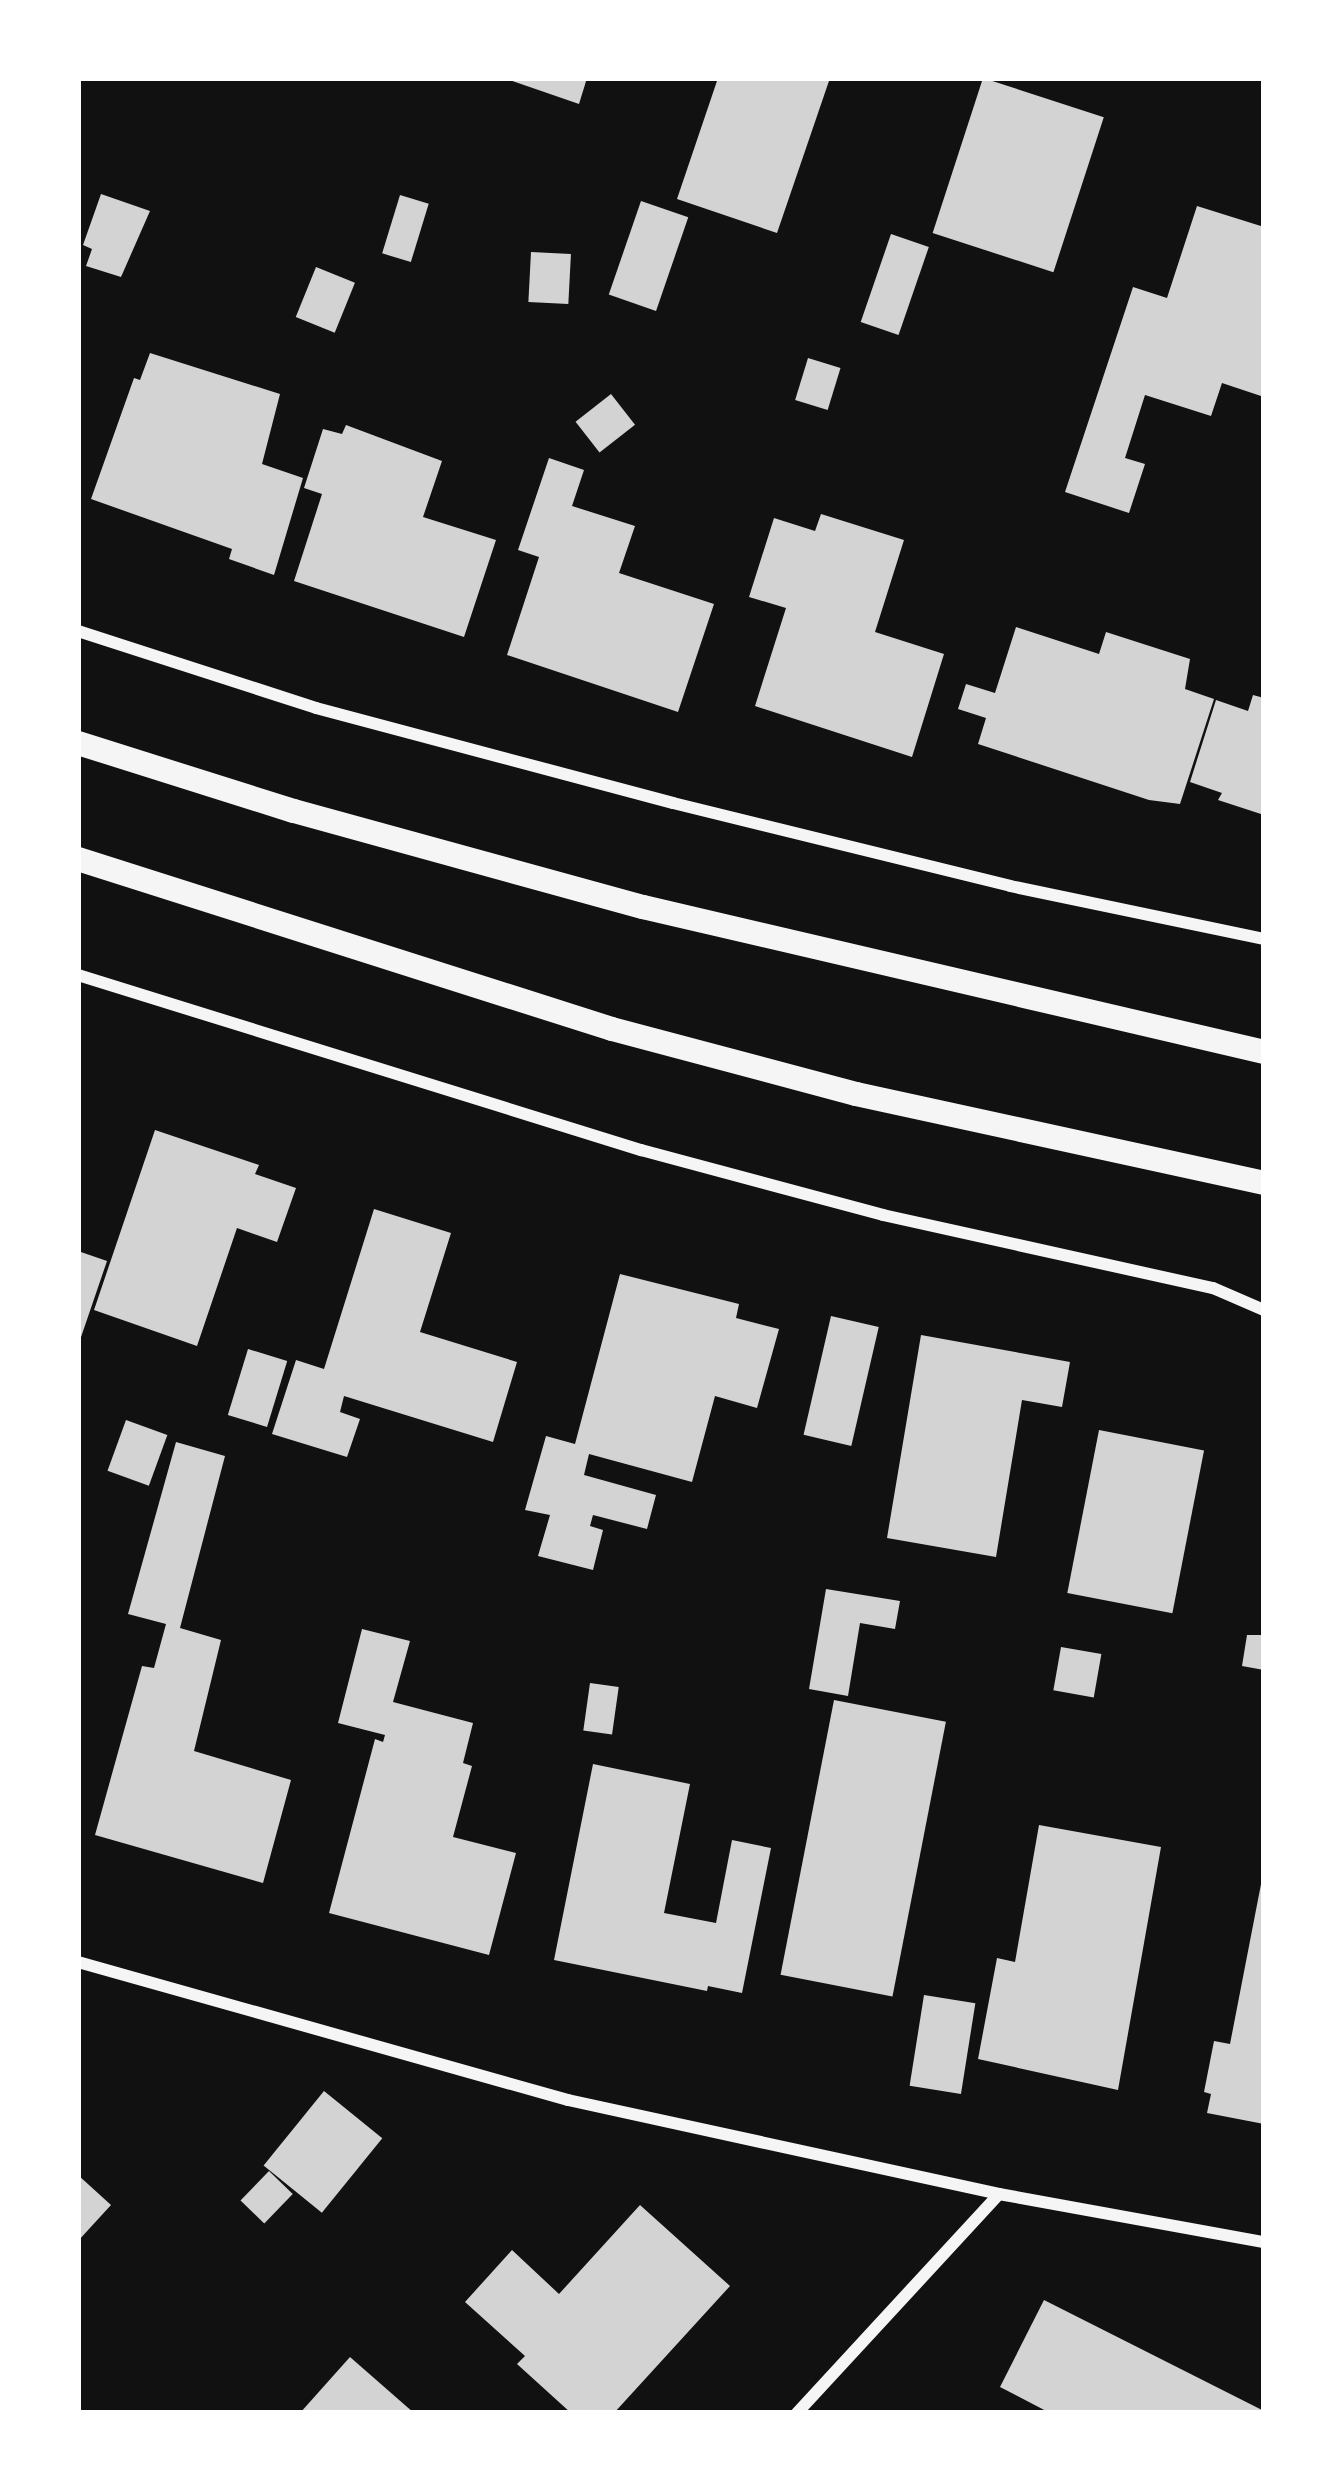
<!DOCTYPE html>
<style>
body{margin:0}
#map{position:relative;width:1342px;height:2491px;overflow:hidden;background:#111;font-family:"Sofia Sans Condensed",sans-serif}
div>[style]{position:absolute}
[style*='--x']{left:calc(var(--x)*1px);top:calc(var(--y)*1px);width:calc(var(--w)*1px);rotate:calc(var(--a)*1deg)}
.building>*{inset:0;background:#d3d3d3;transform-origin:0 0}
.minor>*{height:12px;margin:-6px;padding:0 6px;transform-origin:6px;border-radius:6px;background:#f5f5f5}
.secondary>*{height:24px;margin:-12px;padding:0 12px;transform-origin:12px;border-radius:12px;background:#f5f5f5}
span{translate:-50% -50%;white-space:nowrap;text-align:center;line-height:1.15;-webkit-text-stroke:12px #fff;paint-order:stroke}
.frame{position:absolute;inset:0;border:81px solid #fff;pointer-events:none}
</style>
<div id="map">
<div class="building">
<div style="clip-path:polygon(504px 78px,587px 78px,579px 104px)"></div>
<div style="clip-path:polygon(718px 78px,830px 78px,777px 233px,677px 199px)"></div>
<div style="left:983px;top:78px;width:127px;height:163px;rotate:18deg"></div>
<div style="clip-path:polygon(101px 194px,150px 211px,121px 277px,86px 266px,92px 249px,83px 245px)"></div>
<div style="left:400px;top:195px;width:30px;height:61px;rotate:17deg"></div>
<div style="left:641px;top:201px;width:50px;height:99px;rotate:19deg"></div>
<div style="clip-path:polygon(1197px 206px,1264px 227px,1264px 397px,1222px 383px,1211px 416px,1145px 395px,1125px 458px,1145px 464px,1129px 513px,1065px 492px,1133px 287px,1167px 298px)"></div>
<div style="left:891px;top:234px;width:40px;height:93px;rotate:19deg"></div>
<div style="left:531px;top:252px;width:40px;height:50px;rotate:3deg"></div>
<div style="left:316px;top:267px;width:42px;height:54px;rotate:22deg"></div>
<div style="clip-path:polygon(150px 353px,280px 394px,262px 464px,303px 478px,274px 575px,229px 559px,232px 549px,91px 499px,134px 378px,140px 380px)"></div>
<div style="left:808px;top:358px;width:34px;height:44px;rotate:17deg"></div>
<div style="left:611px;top:394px;width:39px;height:45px;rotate:52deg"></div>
<div style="clip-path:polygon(346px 425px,442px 461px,423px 517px,496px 540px,464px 637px,294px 581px,322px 494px,304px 488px,323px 429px,342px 434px)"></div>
<div style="clip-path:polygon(549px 458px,584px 470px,572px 506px,635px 526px,619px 573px,714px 604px,678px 712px,507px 655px,539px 557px,518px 550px)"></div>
<div style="clip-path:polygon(821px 514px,904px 540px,875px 632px,944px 654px,912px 757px,755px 706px,786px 608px,749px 597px,774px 518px,815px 531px)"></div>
<div style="clip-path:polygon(1016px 627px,1099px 654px,1106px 632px,1190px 659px,1185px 689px,1214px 699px,1180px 804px,1149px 800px,978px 744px,986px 718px,958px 709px,966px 684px,995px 693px)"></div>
<div style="clip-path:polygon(1253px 695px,1264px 698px,1264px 815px,1218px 800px,1222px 793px,1190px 782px,1216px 700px,1248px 711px)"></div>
<div style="clip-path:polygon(155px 1130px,259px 1165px,255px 1174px,296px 1188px,277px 1242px,237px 1228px,197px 1346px,94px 1310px)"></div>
<div style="clip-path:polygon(374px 1209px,451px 1233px,420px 1332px,517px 1362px,493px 1442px,344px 1396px,340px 1412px,360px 1419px,347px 1457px,272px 1434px,296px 1360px,324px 1369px)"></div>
<div style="clip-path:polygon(78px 1251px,107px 1261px,79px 1343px,78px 1343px)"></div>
<div style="clip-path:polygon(620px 1274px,739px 1304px,736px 1318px,779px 1329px,757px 1408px,715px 1396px,692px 1482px,589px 1454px,584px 1475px,656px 1495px,647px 1529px,593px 1515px,590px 1526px,603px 1530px,593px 1570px,538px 1556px,550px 1515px,525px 1510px,546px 1436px,575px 1444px)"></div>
<div style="left:831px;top:1316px;width:49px;height:122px;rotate:13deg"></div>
<div style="clip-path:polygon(921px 1335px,1070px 1362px,1062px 1407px,1022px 1400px,996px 1557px,887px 1538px)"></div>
<div style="left:248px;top:1349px;width:41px;height:69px;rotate:17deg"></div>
<div style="left:126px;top:1420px;width:44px;height:54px;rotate:20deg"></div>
<div style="left:1099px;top:1430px;width:107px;height:166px;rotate:11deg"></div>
<div style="clip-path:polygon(176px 1442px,225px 1456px,180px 1628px,221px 1640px,194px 1751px,291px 1780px,263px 1883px,95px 1835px,142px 1666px,154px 1668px,166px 1624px,128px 1614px)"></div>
<div style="clip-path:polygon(826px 1589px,900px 1601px,895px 1629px,860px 1623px,848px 1696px,809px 1689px)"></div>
<div style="clip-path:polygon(362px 1629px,410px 1641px,393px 1702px,473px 1723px,463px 1763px,472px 1766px,453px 1837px,516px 1853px,489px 1955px,329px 1913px,375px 1739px,383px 1742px,385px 1735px,338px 1723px)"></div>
<div style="clip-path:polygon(1247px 1635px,1264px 1635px,1264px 1670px,1242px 1666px)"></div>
<div style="left:1061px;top:1647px;width:41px;height:44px;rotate:10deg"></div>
<div style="left:590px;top:1683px;width:29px;height:48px;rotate:8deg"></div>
<div style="left:834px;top:1700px;width:114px;height:280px;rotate:11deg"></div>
<div style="clip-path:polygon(593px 1764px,690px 1784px,664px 1913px,716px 1923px,732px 1840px,771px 1848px,742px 1993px,708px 1986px,707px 1991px,554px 1960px)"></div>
<div style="clip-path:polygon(1039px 1825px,1161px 1847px,1118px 2090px,978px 2059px,997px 1958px,1015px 1962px)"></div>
<div style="clip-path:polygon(1262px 1879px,1264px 1879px,1264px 2124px,1207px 2113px,1211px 2094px,1204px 2092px,1214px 2041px,1230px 2044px)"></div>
<div style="left:924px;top:1995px;width:52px;height:92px;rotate:9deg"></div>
<div style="left:324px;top:2091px;width:75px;height:96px;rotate:39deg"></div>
<div style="left:269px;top:2171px;width:33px;height:41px;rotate:44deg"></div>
<div style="clip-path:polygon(78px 2175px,111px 2205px,78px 2241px)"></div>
<div style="clip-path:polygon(640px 2205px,730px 2286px,614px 2413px,571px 2413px,517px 2364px,525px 2356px,465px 2302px,512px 2250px,559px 2294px)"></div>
<div style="clip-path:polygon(1044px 2300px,1264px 2411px,1264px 2413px,1050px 2413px,1000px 2387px)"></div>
<div style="clip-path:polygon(350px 2357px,414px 2413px,300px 2413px)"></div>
</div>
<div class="minor">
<div style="--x:78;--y:631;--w:250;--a:17.9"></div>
<div style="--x:316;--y:708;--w:369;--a:14.9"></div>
<div style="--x:673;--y:803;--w:347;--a:13.8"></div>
<div style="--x:1010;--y:886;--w:259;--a:11.8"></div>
<div style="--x:78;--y:975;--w:590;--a:17.27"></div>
<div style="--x:641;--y:1150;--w:251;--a:15"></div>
<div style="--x:883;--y:1215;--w:338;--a:12.5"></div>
<div style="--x:1213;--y:1288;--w:56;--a:23.3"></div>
<div style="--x:78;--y:1962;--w:509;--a:15.73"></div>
<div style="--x:568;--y:2100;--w:441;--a:12.3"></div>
<div style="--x:999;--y:2194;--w:269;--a:10.3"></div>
<div style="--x:797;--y:2413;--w:298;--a:-47.3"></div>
</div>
<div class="secondary">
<div style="--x:78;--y:743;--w:226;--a:17.5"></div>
<div style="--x:294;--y:811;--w:362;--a:15.4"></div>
<div style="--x:643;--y:907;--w:638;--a:13.14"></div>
<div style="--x:78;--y:859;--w:560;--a:17.66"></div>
<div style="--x:612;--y:1029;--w:253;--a:14.9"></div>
<div style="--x:856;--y:1094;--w:418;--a:12.3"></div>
</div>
<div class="frame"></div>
</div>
